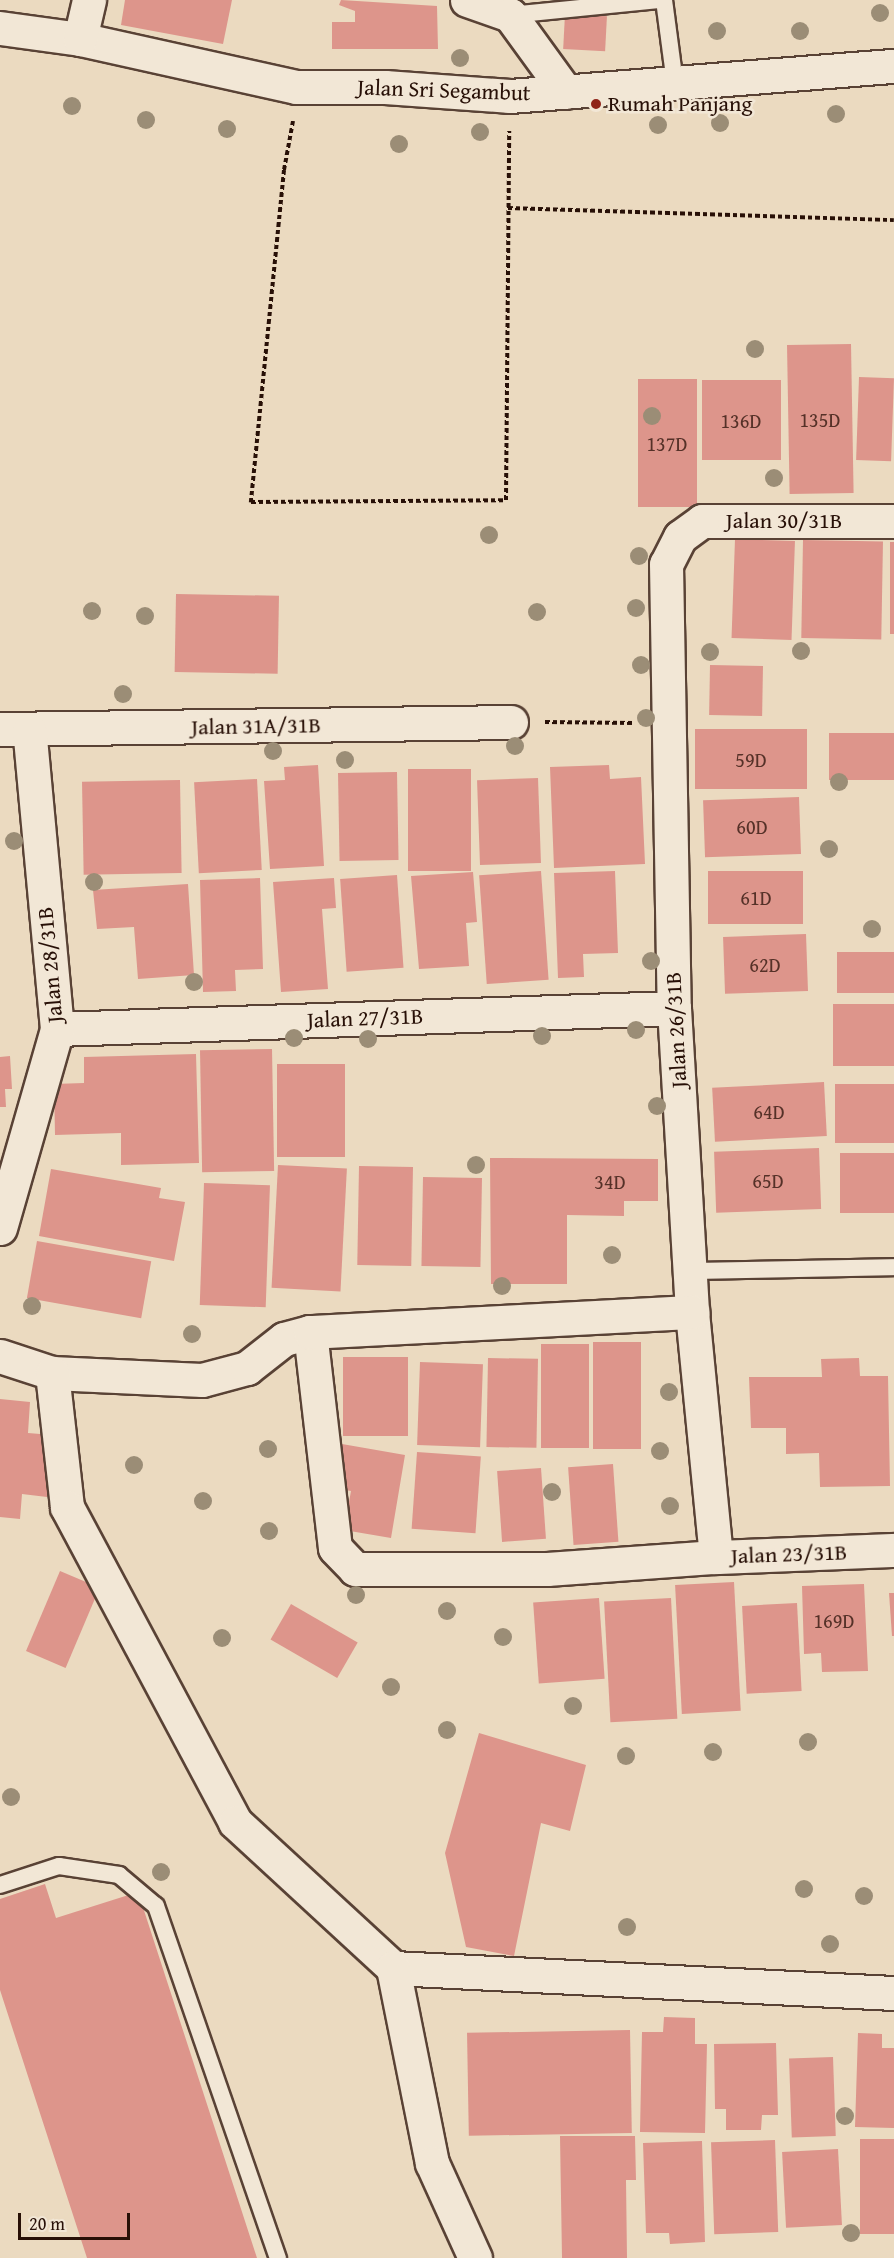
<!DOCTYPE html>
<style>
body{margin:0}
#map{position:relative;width:894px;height:2258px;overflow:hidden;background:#ebdac0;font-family:"Gentium Book Plus",serif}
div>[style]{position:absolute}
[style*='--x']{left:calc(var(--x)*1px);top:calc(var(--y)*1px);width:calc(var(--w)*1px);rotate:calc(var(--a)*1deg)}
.building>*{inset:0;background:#dd958b;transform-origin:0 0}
.path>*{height:4px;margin-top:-2px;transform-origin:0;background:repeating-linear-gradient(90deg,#281007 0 4.5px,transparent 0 7.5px)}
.roads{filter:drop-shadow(2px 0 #594235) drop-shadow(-2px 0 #594235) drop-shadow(0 2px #594235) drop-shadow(0 -2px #594235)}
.service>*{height:16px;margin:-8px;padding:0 8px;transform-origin:8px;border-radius:8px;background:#f2e7d6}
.minor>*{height:33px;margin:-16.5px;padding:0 16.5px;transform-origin:16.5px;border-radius:16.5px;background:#f2e7d6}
.trees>*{width:18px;height:18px;margin:-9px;border-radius:50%;background:#9b8d76}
.dots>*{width:16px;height:16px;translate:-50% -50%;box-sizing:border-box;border:3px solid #f2e7d6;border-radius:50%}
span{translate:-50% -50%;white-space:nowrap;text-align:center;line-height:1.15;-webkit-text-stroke:5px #f2e7d6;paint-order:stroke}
.number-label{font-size:20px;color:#553128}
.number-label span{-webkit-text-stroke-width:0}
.street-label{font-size:22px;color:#281007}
.poi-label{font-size:22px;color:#281007}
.left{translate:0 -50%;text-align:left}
.scale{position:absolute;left:18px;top:2213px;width:112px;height:27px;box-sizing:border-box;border:3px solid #281007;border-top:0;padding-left:8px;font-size:18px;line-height:21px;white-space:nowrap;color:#281007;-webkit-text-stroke:4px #f2e7d6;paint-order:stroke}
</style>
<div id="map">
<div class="building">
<div style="clip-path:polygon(125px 0,232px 0,223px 44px,121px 25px)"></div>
<div style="clip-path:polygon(341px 0,437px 6px,438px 49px,332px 49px,332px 22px,355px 22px,355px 11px,339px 5px)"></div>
<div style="left:565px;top:14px;width:42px;height:35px;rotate:3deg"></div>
<div style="left:851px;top:344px;width:149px;height:64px;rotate:89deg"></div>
<div style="left:859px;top:377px;width:35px;height:83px;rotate:2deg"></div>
<div style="left:638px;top:379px;width:59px;height:128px"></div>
<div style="left:702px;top:380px;width:79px;height:80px"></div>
<div style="left:735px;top:539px;width:60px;height:99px;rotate:2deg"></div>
<div style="left:803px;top:540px;width:80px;height:98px;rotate:1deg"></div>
<div style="left:890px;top:542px;width:4px;height:92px"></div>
<div style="left:176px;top:594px;width:103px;height:78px;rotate:1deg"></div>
<div style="left:710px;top:665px;width:53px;height:50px;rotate:1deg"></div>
<div style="left:695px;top:729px;width:112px;height:60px"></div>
<div style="left:894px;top:733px;width:47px;height:65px;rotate:90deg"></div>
<div style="clip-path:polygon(318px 765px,324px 866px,270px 869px,264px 781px,285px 780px,284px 767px)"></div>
<div style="clip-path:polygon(609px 765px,610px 779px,641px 777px,645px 864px,554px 868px,550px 767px)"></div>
<div style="left:408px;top:769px;width:63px;height:102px"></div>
<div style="left:397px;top:772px;width:88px;height:59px;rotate:89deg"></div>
<div style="left:538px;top:778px;width:85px;height:61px;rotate:88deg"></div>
<div style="left:257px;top:779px;width:91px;height:63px;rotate:87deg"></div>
<div style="left:180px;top:780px;width:93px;height:98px;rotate:89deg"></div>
<div style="left:799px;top:797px;width:57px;height:96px;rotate:88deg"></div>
<div style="left:541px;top:871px;width:109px;height:62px;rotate:86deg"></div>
<div style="clip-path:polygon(615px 871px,618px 953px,583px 954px,584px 977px,558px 978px,554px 873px)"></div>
<div style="left:708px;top:871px;width:95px;height:53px"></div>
<div style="clip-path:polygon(473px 872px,477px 922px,466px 923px,469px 966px,419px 969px,411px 876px)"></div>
<div style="left:397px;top:875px;width:93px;height:57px;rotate:86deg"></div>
<div style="clip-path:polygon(260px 878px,263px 969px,235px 970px,236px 991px,203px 992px,200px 880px)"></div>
<div style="clip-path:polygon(334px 878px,336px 908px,322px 909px,328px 989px,281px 992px,273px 882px)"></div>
<div style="clip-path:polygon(188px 884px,194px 975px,138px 979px,134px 927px,97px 929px,93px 890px)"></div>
<div style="left:806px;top:934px;width:57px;height:83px;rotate:88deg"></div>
<div style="left:894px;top:952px;width:41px;height:57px;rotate:90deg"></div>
<div style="left:894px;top:1004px;width:62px;height:61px;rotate:90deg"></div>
<div style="left:272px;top:1049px;width:122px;height:72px;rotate:89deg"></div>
<div style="clip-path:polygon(196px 1054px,199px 1163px,121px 1165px,121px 1133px,55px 1135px,54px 1084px,84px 1083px,84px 1057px)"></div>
<div style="clip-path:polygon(10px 1056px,12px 1089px,5px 1089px,6px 1107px,0 1107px,0 1057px)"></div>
<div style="left:277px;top:1064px;width:68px;height:93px"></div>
<div style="left:824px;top:1082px;width:54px;height:112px;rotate:87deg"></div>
<div style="left:894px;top:1084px;width:59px;height:59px;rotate:90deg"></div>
<div style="left:819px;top:1148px;width:61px;height:105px;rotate:88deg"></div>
<div style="left:894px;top:1153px;width:60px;height:54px;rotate:90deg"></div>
<div style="clip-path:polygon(490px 1158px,658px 1159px,658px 1201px,624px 1201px,624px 1216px,567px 1215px,567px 1284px,491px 1284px)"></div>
<div style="left:278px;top:1165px;width:69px;height:123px;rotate:3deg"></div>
<div style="left:359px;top:1166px;width:54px;height:99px;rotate:1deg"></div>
<div style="clip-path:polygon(51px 1169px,161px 1188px,159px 1198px,185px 1202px,174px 1261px,39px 1236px)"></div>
<div style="left:423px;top:1177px;width:59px;height:89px;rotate:1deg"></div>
<div style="left:204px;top:1183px;width:66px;height:122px;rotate:2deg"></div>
<div style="left:37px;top:1241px;width:116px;height:58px;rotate:10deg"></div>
<div style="left:593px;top:1342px;width:48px;height:107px"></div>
<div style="left:541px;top:1344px;width:48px;height:104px"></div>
<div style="left:343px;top:1357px;width:65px;height:79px"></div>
<div style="left:488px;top:1358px;width:50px;height:89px;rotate:1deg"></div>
<div style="clip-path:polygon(859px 1358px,860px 1376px,888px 1376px,890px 1486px,820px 1487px,819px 1453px,786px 1454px,786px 1428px,751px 1428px,749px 1377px,822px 1377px,821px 1359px)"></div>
<div style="left:420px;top:1362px;width:63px;height:83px;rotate:2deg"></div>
<div style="clip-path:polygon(0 1399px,30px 1402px,28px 1433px,52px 1435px,47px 1497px,22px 1494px,20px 1519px,0 1517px)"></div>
<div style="clip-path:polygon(342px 1444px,405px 1455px,391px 1538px,344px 1530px,351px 1491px,334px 1488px)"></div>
<div style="left:417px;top:1452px;width:64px;height:77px;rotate:4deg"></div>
<div style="left:613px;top:1464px;width:78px;height:45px;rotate:86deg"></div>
<div style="left:541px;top:1468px;width:71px;height:44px;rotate:86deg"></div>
<div style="left:60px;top:1571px;width:43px;height:87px;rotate:23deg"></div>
<div style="left:734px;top:1582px;width:129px;height:59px;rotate:87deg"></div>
<div style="clip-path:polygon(864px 1584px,868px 1671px,822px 1672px,821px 1653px,804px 1654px,802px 1586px)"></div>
<div style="clip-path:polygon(889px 1593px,894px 1593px,894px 1636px,892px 1636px)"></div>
<div style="left:599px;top:1598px;width:81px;height:66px;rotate:86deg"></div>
<div style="left:671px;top:1598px;width:121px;height:67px;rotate:87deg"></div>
<div style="left:797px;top:1603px;width:88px;height:55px;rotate:87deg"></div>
<div style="left:291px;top:1604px;width:77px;height:41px;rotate:30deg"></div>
<div style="clip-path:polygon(479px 1733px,586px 1765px,570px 1831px,541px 1823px,514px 1956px,466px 1947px,445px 1853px)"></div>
<div style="clip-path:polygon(45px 1884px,56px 1918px,138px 1892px,257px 2258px,87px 2258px,0 1990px,0 1899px)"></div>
<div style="clip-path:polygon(664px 2017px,695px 2018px,695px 2044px,707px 2044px,705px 2133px,640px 2132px,642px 2032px,663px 2032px)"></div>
<div style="left:630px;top:2030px;width:103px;height:163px;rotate:89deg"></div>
<div style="clip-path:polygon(858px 2033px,882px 2034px,882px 2048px,894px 2048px,894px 2128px,855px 2127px)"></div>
<div style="clip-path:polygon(776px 2043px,778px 2115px,762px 2115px,761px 2130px,726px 2130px,726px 2109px,715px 2109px,714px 2044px)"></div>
<div style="left:833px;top:2057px;width:79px;height:44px;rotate:88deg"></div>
<div style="clip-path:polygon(560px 2136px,635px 2136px,636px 2180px,626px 2180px,627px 2258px,562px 2258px)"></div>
<div style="left:860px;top:2139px;width:34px;height:95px"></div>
<div style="left:775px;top:2140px;width:92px;height:64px;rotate:88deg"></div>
<div style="clip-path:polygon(702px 2141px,705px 2242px,670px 2244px,669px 2233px,646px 2233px,643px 2143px)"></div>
<div style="left:838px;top:2149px;width:76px;height:56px;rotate:87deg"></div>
</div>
<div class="path">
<div style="--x:293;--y:121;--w:50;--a:100.4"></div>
<div style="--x:284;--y:170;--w:334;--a:95.7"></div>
<div style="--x:251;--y:502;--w:255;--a:-0.4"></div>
<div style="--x:506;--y:500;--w:369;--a:-89.5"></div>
<div style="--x:508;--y:208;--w:386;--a:1.8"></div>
<div style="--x:545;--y:722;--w:89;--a:0.6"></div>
</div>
<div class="roads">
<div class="service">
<div style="--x:664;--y:0;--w:84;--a:82.5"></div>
<div style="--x:510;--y:15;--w:152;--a:-5.7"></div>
<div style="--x:689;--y:1271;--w:205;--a:-1.1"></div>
<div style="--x:0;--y:1885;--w:62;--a:-17.9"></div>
<div style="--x:59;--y:1866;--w:61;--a:8.5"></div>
<div style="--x:119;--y:1875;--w:48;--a:40"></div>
<div style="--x:156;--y:1906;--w:373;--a:70.9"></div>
</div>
<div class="minor">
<div style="--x:467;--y:0;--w:46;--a:19.2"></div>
<div style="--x:510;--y:15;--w:95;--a:54"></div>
<div style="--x:0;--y:28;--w:81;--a:7.8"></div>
<div style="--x:80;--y:39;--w:221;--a:12.5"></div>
<div style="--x:296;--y:87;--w:89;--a:0"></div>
<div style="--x:385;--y:87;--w:125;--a:4.1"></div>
<div style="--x:510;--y:96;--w:385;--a:-4.5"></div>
<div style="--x:80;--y:39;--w:40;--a:-77"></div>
<div style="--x:894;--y:521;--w:192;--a:180"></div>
<div style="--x:702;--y:521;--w:27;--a:144"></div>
<div style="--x:680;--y:537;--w:30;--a:117"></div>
<div style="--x:666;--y:564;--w:444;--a:89"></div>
<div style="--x:674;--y:1008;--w:305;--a:86.6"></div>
<div style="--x:692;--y:1312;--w:246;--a:84.4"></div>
<div style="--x:716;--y:1557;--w:178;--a:-2.3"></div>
<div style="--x:0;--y:729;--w:511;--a:-0.78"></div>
<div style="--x:57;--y:1029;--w:617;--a:-1.95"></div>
<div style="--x:0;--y:1228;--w:207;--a:-74"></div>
<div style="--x:57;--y:1029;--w:300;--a:-95.3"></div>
<div style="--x:310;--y:1332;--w:217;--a:83.4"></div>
<div style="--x:335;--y:1548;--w:29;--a:46"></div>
<div style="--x:355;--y:1569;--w:192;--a:0"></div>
<div style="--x:547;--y:1569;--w:169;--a:-4.1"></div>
<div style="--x:0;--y:1356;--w:55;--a:18.1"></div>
<div style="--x:52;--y:1373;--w:150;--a:2.7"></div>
<div style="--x:202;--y:1380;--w:47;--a:-14.9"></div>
<div style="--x:247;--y:1368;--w:47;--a:-38.1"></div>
<div style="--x:284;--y:1339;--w:27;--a:-15"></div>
<div style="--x:310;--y:1332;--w:383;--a:-3"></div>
<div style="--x:52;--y:1373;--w:135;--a:83.6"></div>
<div style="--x:67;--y:1507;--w:357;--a:61.9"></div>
<div style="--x:235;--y:1822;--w:215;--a:42.7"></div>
<div style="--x:393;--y:1968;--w:502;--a:2.86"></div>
<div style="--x:393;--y:1968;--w:199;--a:78.7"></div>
<div style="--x:432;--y:2163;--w:104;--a:65.6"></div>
</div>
</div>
<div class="trees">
<div style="left:880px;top:13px"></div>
<div style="left:717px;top:31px"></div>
<div style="left:800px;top:31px"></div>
<div style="left:460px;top:58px"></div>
<div style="left:72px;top:106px"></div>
<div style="left:836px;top:114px"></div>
<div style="left:146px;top:120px"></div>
<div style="left:720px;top:123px"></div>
<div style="left:658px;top:125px"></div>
<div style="left:227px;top:129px"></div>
<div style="left:480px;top:132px"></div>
<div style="left:399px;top:144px"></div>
<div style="left:755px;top:349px"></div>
<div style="left:652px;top:416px"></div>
<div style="left:774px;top:478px"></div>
<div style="left:489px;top:535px"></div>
<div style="left:639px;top:556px"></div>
<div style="left:636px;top:608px"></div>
<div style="left:92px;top:611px"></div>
<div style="left:537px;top:612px"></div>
<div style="left:145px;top:616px"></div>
<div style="left:801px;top:651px"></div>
<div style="left:710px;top:652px"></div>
<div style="left:641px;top:665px"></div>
<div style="left:123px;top:694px"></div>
<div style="left:646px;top:718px"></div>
<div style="left:515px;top:746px"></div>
<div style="left:273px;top:751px"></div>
<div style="left:345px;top:760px"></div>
<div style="left:839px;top:782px"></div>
<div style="left:14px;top:841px"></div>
<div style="left:829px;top:849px"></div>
<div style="left:94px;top:882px"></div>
<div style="left:872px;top:929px"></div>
<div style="left:651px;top:961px"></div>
<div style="left:194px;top:982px"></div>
<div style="left:636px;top:1030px"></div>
<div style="left:542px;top:1036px"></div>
<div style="left:294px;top:1038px"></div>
<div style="left:368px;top:1039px"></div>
<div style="left:657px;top:1106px"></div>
<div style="left:476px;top:1165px"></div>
<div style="left:612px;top:1255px"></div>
<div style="left:502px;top:1286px"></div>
<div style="left:32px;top:1306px"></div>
<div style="left:192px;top:1334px"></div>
<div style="left:669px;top:1392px"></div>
<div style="left:268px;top:1449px"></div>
<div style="left:660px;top:1451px"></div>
<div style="left:134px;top:1465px"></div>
<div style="left:552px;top:1492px"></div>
<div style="left:203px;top:1501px"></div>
<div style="left:670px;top:1506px"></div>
<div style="left:269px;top:1531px"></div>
<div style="left:356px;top:1595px"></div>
<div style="left:447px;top:1611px"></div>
<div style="left:503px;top:1637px"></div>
<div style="left:222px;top:1638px"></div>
<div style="left:391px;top:1687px"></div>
<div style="left:573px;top:1706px"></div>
<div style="left:447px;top:1730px"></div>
<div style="left:808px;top:1742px"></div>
<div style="left:713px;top:1752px"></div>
<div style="left:626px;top:1756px"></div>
<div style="left:11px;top:1797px"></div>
<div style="left:161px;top:1872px"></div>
<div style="left:804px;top:1889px"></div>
<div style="left:864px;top:1896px"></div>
<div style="left:627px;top:1927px"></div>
<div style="left:830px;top:1944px"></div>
<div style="left:845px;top:2116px"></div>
<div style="left:851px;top:2233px"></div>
</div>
<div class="dots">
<div style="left:596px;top:104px;background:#8f2418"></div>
</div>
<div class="number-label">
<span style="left:820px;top:419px">135D</span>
<span style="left:741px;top:420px">136D</span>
<span style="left:667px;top:443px">137D</span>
<span style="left:751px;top:759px">59D</span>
<span style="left:752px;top:826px">60D</span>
<span style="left:756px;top:897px">61D</span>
<span style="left:765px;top:964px">62D</span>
<span style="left:769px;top:1111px">64D</span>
<span style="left:768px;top:1180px">65D</span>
<span style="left:610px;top:1181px">34D</span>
<span style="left:834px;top:1620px">169D</span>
</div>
<div class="street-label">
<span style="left:444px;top:90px;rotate:2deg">Jalan Sri Segambut</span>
<span style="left:784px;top:521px">Jalan 30/31B</span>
<span style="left:256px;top:726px;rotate:-1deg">Jalan 31A/31B</span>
<span style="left:50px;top:965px;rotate:-95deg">Jalan 28/31B</span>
<span style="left:365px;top:1018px;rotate:-2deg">Jalan 27/31B</span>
<span style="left:676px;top:1030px;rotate:-93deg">Jalan 26/31B</span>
<span style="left:789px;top:1554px;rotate:-2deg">Jalan 23/31B</span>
</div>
<div class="poi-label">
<span class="left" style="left:608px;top:104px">Rumah Panjang</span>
</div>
<div class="scale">20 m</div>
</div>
